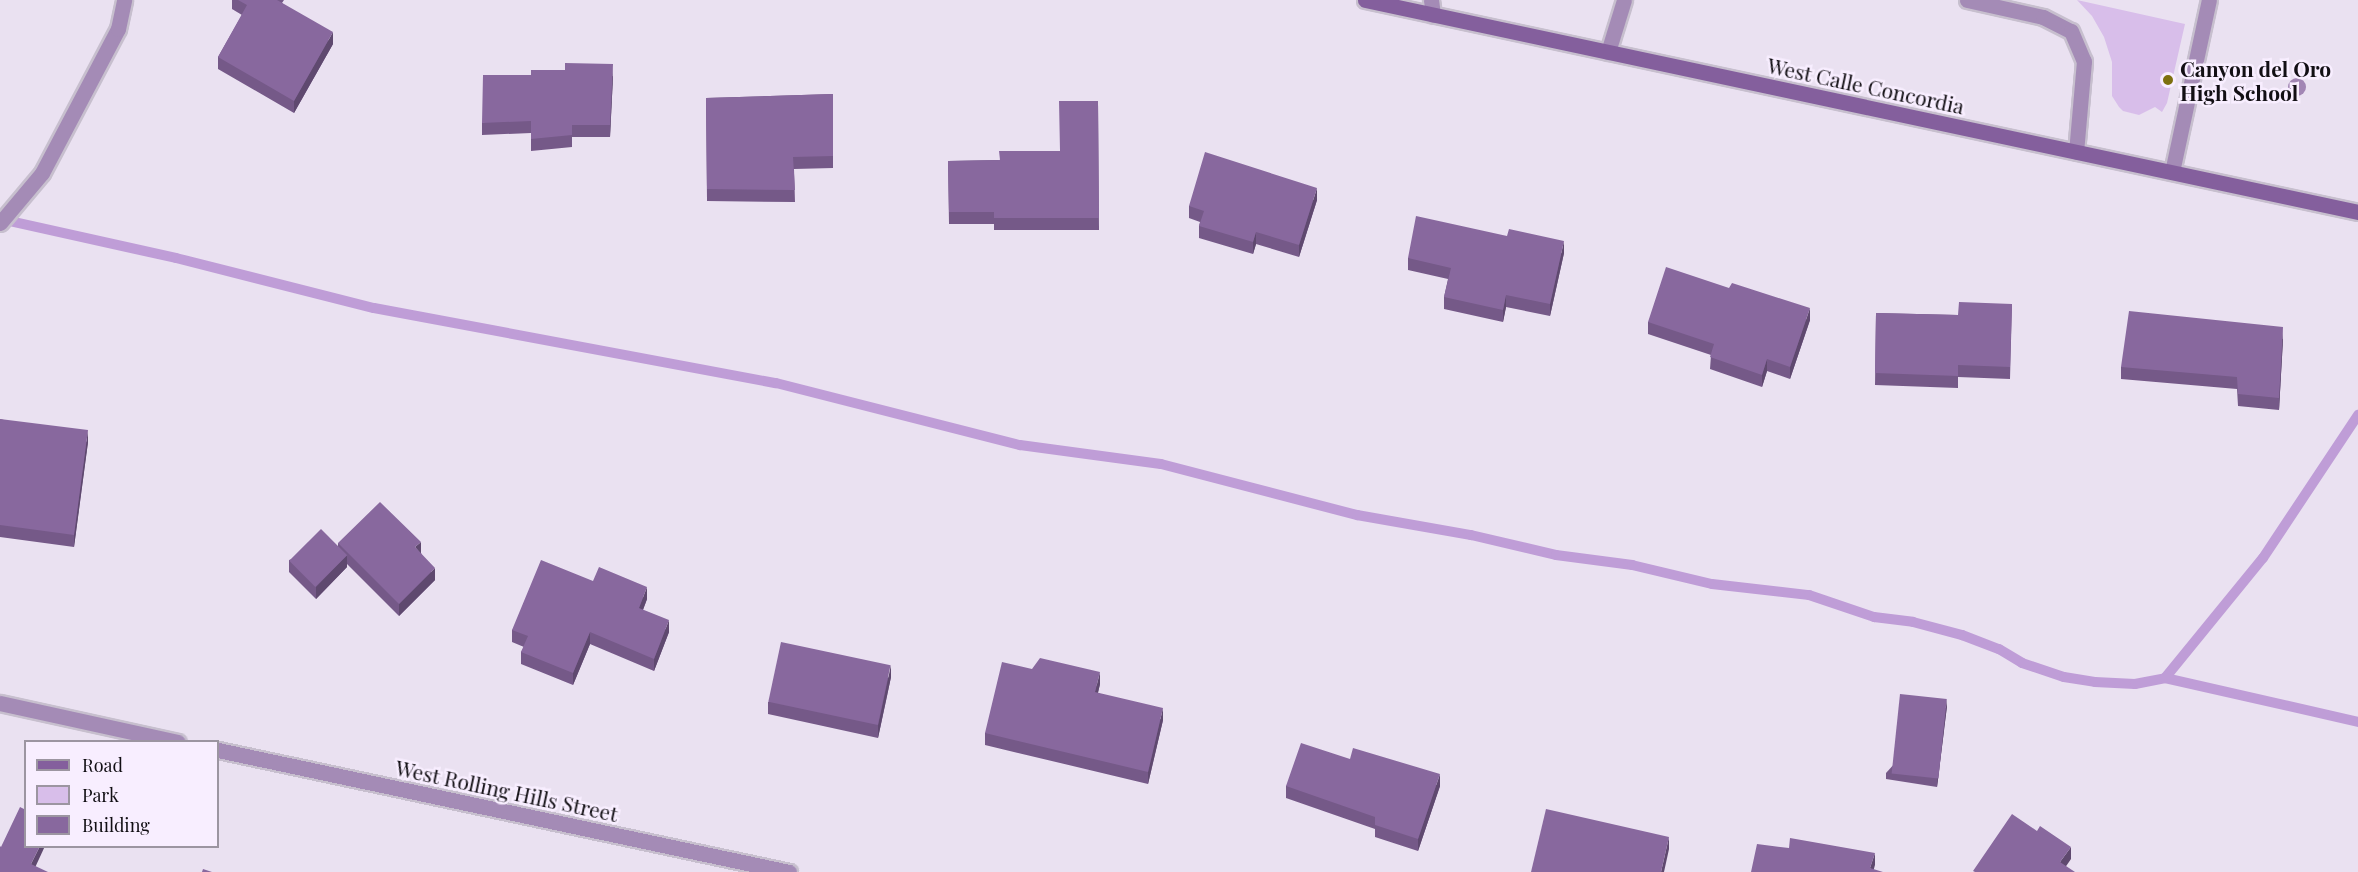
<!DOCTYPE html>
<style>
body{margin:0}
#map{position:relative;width:2358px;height:872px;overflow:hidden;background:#eae1f1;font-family:"Playfair Display",serif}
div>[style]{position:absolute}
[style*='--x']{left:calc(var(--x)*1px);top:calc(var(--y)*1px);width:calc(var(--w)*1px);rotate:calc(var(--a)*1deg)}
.green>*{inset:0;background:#d8beea}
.stream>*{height:10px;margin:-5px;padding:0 5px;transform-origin:5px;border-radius:5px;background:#bf9dd7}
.roads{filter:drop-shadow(2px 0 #c7bfce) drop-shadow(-2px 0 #c7bfce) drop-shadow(0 2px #c7bfce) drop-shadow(0 -2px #c7bfce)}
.lane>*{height:15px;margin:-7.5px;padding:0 7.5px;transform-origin:7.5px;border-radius:7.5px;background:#a48bb6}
.street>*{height:15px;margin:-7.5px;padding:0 7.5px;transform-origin:7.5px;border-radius:7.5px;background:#a48bb6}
.secondary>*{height:15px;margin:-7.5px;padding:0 7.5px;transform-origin:7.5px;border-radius:7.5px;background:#845f9d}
.trees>*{width:18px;height:18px;margin:-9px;border-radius:50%;background:#a286b4}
.wall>*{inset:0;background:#755988}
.shaded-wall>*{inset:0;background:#5f496f}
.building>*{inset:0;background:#88689e;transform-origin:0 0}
.dots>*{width:16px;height:16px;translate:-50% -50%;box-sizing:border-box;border:3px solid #f8eeff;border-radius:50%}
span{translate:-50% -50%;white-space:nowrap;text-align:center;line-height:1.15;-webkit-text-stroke:5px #f8eeff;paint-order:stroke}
.poi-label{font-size:21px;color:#120f14;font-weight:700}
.left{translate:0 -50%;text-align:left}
.street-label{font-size:21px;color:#120f14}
.legend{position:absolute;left:24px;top:740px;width:195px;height:108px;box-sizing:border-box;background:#f8eeff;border:2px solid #9c95a1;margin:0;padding:8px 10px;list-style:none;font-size:18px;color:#120f14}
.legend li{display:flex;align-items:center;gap:12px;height:30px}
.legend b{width:30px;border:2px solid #9c95a1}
</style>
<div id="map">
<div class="green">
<div style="clip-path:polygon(2077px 0,2185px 24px,2167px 103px,2162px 112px,2155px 107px,2139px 115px,2123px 111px,2119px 107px,2112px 96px,2112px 62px,2104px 37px,2092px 16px)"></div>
</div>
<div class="stream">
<div style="--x:0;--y:219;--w:180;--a:12.5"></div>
<div style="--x:176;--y:258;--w:204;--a:14.2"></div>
<div style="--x:374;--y:308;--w:409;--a:10.6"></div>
<div style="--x:776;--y:383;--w:252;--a:14.3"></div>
<div style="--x:1020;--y:445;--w:142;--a:7.7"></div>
<div style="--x:1161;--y:464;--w:203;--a:14.6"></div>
<div style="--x:1357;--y:515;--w:116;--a:10"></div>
<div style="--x:1471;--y:535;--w:87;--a:13.2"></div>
<div style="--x:1556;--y:555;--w:77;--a:7.5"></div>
<div style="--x:1632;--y:565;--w:82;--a:13.4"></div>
<div style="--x:1712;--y:584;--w:98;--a:6.5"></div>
<div style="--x:1809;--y:595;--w:69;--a:18.7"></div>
<div style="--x:1874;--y:617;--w:39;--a:7"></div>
<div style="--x:1913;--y:622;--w:51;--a:14.9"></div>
<div style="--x:1962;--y:635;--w:40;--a:21"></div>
<div style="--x:1999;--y:649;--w:27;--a:31"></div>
<div style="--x:2022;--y:663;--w:44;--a:18.4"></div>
<div style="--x:2064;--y:677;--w:31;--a:9"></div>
<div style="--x:2095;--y:682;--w:40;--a:2.9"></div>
<div style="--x:2135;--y:684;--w:31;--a:-11"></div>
<div style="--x:2165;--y:678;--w:155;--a:-50.8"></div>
<div style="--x:2263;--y:558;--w:172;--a:-56.4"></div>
<div style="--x:2165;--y:678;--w:198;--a:12.8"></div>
</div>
<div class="roads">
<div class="lane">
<div style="--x:1431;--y:0;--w:15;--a:82"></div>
<div style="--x:1967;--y:0;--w:78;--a:12.6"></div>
<div style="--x:2043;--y:17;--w:31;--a:27"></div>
<div style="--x:2071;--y:31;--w:33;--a:67"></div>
<div style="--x:2084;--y:61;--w:91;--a:95"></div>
<div style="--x:1608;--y:52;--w:54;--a:-72.9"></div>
<div style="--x:2172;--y:172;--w:176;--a:-77.9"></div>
</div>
<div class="street">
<div style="--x:0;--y:223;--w:65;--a:-50"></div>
<div style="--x:42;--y:173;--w:163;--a:-62.2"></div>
<div style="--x:118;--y:29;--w:30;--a:-78"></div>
<div style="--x:0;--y:703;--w:182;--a:12.4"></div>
<div style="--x:218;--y:750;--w:584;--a:12.06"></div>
</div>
<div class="secondary">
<div style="--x:1365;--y:0;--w:1015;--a:12.05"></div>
</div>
</div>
<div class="trees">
<div style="left:2297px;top:87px"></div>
</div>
<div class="wall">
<div style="clip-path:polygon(232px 0,284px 0,282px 3px,333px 44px,294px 113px,218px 69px,218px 57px,242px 15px,232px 9px)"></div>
<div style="clip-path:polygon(613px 76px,610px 137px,572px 137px,572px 147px,531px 151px,531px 133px,482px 135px,482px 123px)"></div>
<div style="clip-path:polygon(833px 94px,833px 168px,794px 169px,795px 202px,707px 201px,706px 98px)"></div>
<div style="clip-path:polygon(1098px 101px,1099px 230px,994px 230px,994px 224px,949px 224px,948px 161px,999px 160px,1060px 151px)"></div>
<div style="clip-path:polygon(1317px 200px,1299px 257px,1256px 244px,1253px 254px,1199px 238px,1199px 226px,1200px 222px,1189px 218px,1189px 206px)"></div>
<div style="clip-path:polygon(1564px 253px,1550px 316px,1506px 307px,1503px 322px,1444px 309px,1444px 297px,1448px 279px,1408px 270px,1408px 258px)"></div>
<div style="clip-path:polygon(2012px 304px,2010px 379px,1958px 377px,1958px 388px,1875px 385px,1876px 313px,1958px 315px)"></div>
<div style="clip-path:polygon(1810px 320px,1790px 379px,1767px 371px,1762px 387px,1710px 369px,1711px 355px,1648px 334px,1648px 322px)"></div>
<div style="clip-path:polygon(2283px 339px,2279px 410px,2238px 406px,2237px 389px,2121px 379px,2121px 367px)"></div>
<div style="clip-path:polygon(0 419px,88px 442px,74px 547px,0 537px)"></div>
<div style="clip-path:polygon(338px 543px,421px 553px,435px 580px,399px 616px,347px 564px,347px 567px,316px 599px,289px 572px,289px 560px,338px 546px)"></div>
<div style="clip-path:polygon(593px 581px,647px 599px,643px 610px,669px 632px,654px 671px,590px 644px,573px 685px,521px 664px,521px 652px,524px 647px,512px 642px,512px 630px)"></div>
<div style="clip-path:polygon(891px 677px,878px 738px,768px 714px,768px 702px)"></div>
<div style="clip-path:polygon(1100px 684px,1098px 693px,1163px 720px,1148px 784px,985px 745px,985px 733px)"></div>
<div style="clip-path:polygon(1947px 706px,1937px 787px,1886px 779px,1886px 773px)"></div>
<div style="clip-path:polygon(1350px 759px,1440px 786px,1418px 851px,1375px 837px,1375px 829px,1286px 798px,1286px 786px)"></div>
</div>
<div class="shaded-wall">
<div style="clip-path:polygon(333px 32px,333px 44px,294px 113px,294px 101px)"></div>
<div style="clip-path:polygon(613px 64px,613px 76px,610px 137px,610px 125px)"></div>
<div style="clip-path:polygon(1317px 188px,1317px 200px,1299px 257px,1299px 245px)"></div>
<div style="clip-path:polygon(1256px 232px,1256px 244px,1253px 254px,1253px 242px)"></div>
<div style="clip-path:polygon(1564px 241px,1564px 253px,1550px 316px,1550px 304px)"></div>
<div style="clip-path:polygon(1506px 295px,1506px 307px,1503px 322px,1503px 310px)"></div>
<div style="clip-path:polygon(1810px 308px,1810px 320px,1790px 379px,1790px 367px)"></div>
<div style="clip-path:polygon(2283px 327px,2283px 339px,2279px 410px,2279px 398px)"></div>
<div style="clip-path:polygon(1767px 359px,1767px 371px,1762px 387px,1762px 375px)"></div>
<div style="clip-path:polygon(88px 430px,88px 442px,74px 547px,74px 535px)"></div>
<div style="clip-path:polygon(421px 542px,421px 554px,415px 547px)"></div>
<div style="clip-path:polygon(347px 555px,347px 567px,316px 599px,316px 587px)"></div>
<div style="clip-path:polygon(435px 568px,435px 580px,399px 616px,399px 604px)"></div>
<div style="clip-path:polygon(647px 587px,647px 599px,639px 620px,639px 608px)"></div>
<div style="clip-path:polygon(669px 620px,669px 632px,654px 671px,654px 659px)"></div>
<div style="clip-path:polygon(590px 632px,590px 644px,573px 685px,573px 673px)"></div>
<div style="clip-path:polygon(891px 665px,891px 677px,878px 738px,878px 726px)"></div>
<div style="clip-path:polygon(1100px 672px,1100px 684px,1095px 704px,1095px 692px)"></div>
<div style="clip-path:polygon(1947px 699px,1947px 706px,1937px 787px,1937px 781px)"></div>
<div style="clip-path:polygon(1163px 708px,1163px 720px,1148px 784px,1148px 772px)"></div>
<div style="clip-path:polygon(1440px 774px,1440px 786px,1418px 851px,1418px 839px)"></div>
<div style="clip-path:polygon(1669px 837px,1669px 849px,1664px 872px,1661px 872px)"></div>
<div style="clip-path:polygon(40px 846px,45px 846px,33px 872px,31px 864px)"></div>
<div style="clip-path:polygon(2071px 847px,2071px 859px,2062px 872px,2060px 862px)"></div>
<div style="clip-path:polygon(1875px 853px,1875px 865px,1873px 872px,1870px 868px)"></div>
</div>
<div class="building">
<div style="clip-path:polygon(238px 0,277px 0,333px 32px,294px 101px,218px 57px,247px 5px)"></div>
<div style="clip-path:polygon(565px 63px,613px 64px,610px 125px,572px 125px,572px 135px,531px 139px,531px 121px,482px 123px,483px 75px,531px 75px,531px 70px,565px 70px)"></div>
<div style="clip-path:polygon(833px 94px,833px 156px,793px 157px,795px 190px,707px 189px,706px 98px)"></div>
<div style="clip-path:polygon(1059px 101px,1098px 101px,1099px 218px,994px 218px,994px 212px,949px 212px,948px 161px,1000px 160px,999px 151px,1060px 151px)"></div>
<div style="clip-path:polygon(1205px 152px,1317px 188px,1299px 245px,1256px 232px,1253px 242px,1199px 226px,1204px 211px,1189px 206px)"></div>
<div style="clip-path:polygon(1416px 216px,1507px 236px,1509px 229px,1564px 241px,1550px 304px,1506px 295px,1503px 310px,1444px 297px,1451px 268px,1408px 258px)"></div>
<div style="clip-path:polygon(1666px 267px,1729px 288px,1732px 283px,1810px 308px,1790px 367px,1767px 359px,1762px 375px,1710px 357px,1714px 344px,1648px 322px)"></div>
<div style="clip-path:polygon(1959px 302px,2012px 304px,2010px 367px,1958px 365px,1958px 376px,1875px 373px,1876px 313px,1958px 315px)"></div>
<div style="clip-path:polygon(2129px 311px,2283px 327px,2279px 398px,2238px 394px,2237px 377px,2121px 367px)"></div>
<div style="clip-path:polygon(0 419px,88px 430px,74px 535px,0 525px)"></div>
<div style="clip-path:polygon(380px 502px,421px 542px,415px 547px,435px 568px,399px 604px,338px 543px)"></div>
<div style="left:321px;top:529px;width:37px;height:45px;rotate:45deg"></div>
<div style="clip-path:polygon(541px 560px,593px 581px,599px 567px,647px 587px,639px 608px,669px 620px,654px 659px,590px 632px,573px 673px,521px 652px,528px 636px,512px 630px)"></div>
<div style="left:781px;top:642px;width:112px;height:61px;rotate:12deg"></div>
<div style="clip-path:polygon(1040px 658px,1100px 672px,1095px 692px,1163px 708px,1148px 772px,985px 733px,1002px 662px,1032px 669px)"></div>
<div style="left:1900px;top:694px;width:47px;height:80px;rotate:6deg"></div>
<div style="clip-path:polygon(1301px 743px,1350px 759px,1353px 748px,1440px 774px,1418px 839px,1375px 825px,1375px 817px,1286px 786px)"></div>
<div style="clip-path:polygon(20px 807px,26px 810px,26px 846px,40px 846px,31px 864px,48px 872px,0 872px,0 846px,1px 847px)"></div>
<div style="clip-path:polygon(1546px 809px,1669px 837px,1661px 872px,1531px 872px)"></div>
<div style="clip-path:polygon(2012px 814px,2037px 831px,2040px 826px,2071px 847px,2060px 862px,2075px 872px,1975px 872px,1973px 871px)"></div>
<div style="clip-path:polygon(1790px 838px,1875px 853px,1870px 868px,1883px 872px,1751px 872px,1757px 844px,1789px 848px)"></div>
<div style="clip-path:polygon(203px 869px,212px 872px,202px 872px)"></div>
</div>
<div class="dots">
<div style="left:2168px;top:80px;background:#7d700f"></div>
</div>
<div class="poi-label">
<span class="left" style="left:2180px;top:80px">Canyon del Oro<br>High School</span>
</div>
<div class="street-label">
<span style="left:1866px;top:85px;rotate:12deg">West Calle Concordia</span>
<span style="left:507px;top:790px;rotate:12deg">West Rolling Hills Street</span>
</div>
<ul class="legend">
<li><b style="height:8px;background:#845f9d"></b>Road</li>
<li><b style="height:16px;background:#d8beea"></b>Park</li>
<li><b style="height:16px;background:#88689e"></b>Building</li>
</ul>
</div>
